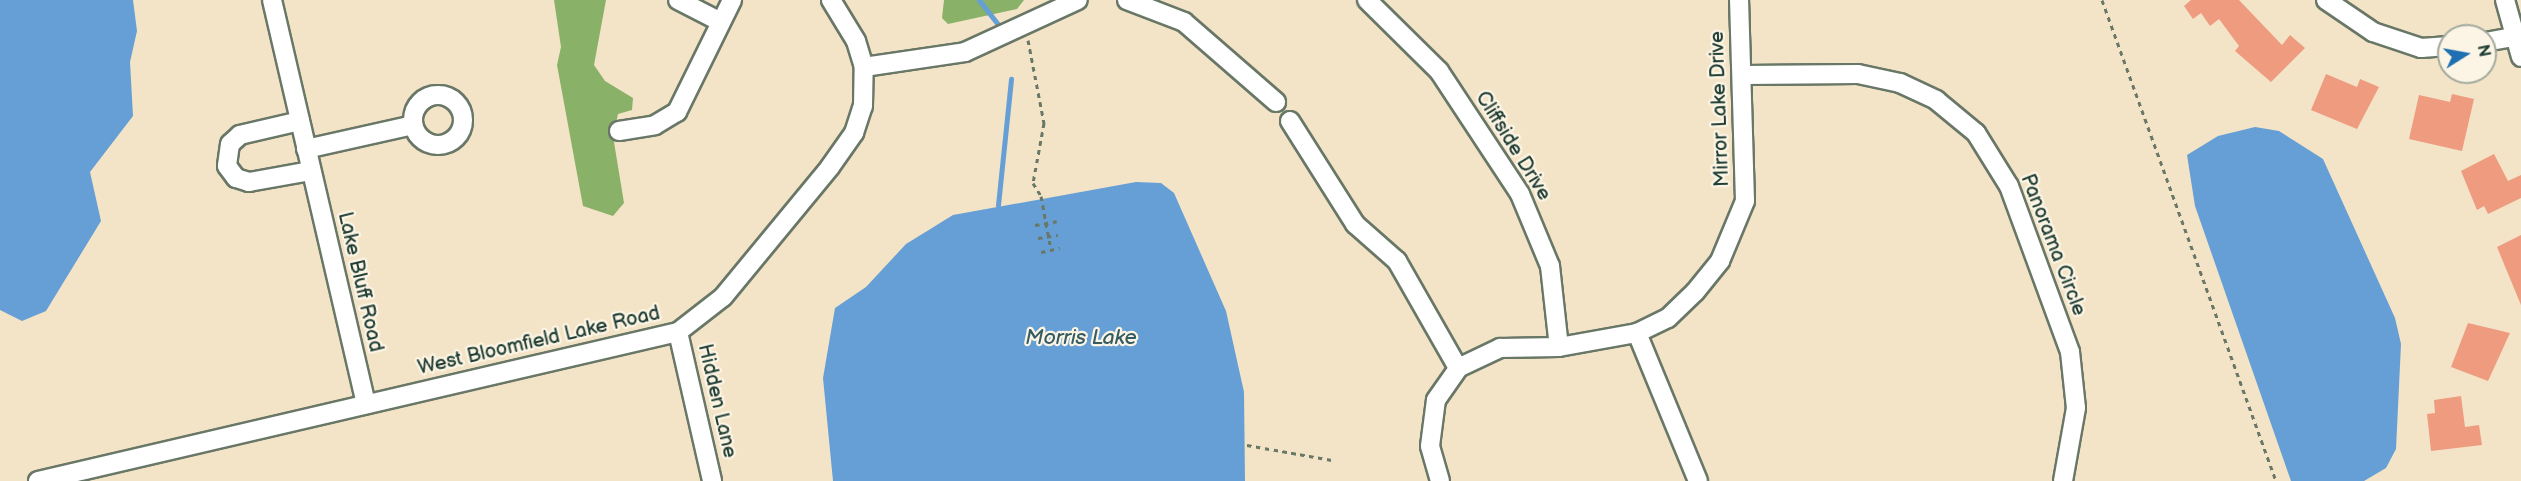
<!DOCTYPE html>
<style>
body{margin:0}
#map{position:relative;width:2521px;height:481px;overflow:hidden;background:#f3e4c7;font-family:"Balsamiq Sans",sans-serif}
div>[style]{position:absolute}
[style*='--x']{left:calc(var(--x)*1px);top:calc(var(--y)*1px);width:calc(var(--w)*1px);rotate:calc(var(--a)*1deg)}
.forest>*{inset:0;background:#89b167}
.water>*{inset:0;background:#659fd5}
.stream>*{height:5px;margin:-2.5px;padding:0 2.5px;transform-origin:2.5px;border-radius:2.5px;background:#659fd5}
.building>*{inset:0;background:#ee9b80}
.path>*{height:3px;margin-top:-1.5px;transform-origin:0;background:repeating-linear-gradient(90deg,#697767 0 4.5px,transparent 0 9px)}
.roads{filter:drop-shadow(2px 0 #697767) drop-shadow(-2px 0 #697767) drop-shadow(0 2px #697767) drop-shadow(0 -2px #697767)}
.minor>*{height:18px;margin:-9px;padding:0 9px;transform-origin:9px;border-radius:9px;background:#fff}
.minor>.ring{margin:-9px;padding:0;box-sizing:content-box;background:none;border:18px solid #fff;border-radius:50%}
span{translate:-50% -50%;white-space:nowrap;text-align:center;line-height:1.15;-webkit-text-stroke:4.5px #fcf5e5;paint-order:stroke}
.street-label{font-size:20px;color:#1f3d34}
.water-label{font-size:21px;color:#345a64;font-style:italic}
.north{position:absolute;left:2437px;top:24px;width:60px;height:60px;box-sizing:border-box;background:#fcf5e5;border:2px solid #a4ab9e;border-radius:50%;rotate:79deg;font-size:16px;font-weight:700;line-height:24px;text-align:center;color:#1f3d34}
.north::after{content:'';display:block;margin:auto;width:21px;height:27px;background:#1f6fb2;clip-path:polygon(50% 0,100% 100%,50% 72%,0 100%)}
</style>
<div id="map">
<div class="forest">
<div style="clip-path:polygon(554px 0,606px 0,594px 65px,605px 81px,633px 98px,632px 110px,618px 114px,613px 136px,624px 203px,613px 216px,583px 206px,557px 65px,561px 47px)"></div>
<div style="clip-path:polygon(944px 0,1024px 0,1017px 9px,948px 24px,942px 18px)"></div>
</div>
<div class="water">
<div style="clip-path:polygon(0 0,133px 0,137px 31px,130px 62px,133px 116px,90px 172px,101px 221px,46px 311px,22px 321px,0 310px)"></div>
<div style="clip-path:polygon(2255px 127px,2279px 131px,2323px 159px,2395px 318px,2401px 344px,2396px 449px,2386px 468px,2364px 481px,2291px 481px,2195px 206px,2187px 155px,2218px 136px)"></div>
<div style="clip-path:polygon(1136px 182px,1161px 183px,1174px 193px,1226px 311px,1244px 392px,1245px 481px,833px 481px,823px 378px,835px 308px,866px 287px,906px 244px,953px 215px)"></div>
</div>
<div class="stream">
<div style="--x:979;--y:0;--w:29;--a:52"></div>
<div style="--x:998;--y:205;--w:127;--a:-84.1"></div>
</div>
<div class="building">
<div style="clip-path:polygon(2191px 0,2239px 0,2282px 45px,2290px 35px,2305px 48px,2271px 82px,2235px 51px,2239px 46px,2219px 19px,2210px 26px,2201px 13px,2193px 19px,2184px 6px)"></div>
<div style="clip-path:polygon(2326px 74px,2357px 87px,2360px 79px,2379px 87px,2357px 129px,2311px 110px)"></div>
<div style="clip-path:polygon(2452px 94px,2474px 99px,2462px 151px,2409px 139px,2419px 95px,2450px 102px)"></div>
<div style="clip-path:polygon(2494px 154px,2508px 181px,2521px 175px,2521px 198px,2488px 214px,2484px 206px,2477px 210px,2461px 171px)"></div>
<div style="clip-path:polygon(2521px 235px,2521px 305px,2497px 247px)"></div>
<div style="clip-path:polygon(2468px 323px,2510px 333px,2488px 381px,2451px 367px)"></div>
<div style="clip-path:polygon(2461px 396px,2465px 427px,2479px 425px,2482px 445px,2431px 451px,2427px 414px,2435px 413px,2434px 400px)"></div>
</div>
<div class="path">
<div style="--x:2102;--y:0;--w:512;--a:70.11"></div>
<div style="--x:1028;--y:40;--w:85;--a:79.1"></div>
<div style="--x:1044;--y:123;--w:61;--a:100.4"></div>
<div style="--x:1033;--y:183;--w:15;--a:58"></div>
<div style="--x:1041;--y:196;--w:55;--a:79.5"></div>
<div style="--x:1035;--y:225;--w:22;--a:-10"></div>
<div style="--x:1038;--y:238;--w:20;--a:-9"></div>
<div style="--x:1041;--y:252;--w:19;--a:-12"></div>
<div style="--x:1247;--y:445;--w:86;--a:10"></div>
</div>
<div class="roads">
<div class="minor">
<div style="--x:272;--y:0;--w:415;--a:76.9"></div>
<div style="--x:678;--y:0;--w:46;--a:27.1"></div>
<div style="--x:831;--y:0;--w:48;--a:58.6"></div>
<div style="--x:856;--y:41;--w:27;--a:73"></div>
<div style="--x:1127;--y:0;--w:61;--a:21.1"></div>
<div style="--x:1184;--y:22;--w:122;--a:41"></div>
<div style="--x:1367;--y:0;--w:101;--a:44.6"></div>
<div style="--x:1439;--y:71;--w:147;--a:56.6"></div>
<div style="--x:1520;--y:194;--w:78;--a:67.4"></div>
<div style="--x:1550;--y:266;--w:81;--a:83.7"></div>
<div style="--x:2326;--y:0;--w:57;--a:34.2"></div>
<div style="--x:2373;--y:32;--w:51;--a:18.4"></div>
<div style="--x:2421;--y:48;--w:28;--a:-4"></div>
<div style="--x:2505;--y:0;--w:59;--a:74.3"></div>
<div style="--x:2485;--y:42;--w:28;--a:-10"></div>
<div style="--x:1744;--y:75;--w:114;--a:-0.5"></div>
<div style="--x:1858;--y:74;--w:43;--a:12.1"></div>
<div style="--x:1900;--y:83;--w:40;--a:25"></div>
<div style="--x:1936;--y:100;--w:52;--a:39.5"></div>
<div style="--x:1976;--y:133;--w:62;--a:58.1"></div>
<div style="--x:2009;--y:186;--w:177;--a:69.8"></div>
<div style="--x:2070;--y:352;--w:56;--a:83.9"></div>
<div style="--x:2076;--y:408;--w:74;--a:100.1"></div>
<div class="ring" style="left:413px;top:95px;width:32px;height:32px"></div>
<div style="--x:300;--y:121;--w:62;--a:166.9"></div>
<div style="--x:240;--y:135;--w:13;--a:138"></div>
<div style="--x:230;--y:144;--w:22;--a:98"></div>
<div style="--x:227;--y:166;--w:15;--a:53"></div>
<div style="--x:236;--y:178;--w:14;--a:17"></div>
<div style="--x:249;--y:182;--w:63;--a:-10.1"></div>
<div style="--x:1290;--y:121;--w:122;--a:57.7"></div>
<div style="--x:1355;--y:224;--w:56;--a:41.4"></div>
<div style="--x:1397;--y:261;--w:123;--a:60.3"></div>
<div style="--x:1458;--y:368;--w:47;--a:-25.5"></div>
<div style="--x:1500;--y:348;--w:59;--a:-1"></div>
<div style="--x:1559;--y:347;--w:79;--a:-10.2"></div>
<div style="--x:1637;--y:333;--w:34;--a:-26"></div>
<div style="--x:1668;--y:318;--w:37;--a:-44"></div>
<div style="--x:1695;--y:292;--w:40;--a:-51"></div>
<div style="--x:1720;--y:261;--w:65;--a:-67.4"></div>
<div style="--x:1745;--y:201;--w:201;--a:-91.7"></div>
<div style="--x:619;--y:131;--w:36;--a:-9"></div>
<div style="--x:655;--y:125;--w:26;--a:-31"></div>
<div style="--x:677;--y:112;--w:125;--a:-63.8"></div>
<div style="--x:306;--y:149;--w:110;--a:-12.6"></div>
<div style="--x:678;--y:332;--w:153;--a:77.1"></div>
<div style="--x:1637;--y:333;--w:160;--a:67.6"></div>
<div style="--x:38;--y:481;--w:657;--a:-13.11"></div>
<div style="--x:678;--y:332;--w:57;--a:-37.9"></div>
<div style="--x:723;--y:297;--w:168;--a:-50.5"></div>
<div style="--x:830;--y:167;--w:42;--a:-54.8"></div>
<div style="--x:854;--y:133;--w:28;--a:-72"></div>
<div style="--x:863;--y:106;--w:39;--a:-89"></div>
<div style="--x:864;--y:67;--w:102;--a:-8.4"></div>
<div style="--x:965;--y:52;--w:124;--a:-24.7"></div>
<div style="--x:1440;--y:481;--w:36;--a:-106"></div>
<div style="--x:1430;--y:446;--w:46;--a:-82.6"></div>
<div style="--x:1436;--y:400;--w:39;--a:-55"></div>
</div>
</div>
<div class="street-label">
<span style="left:1720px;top:109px;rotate:-92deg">Mirror Lake Drive</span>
<span style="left:1513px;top:146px;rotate:58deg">Cliffside Drive</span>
<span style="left:2053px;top:245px;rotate:69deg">Panorama Circle</span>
<span style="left:360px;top:282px;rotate:77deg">Lake Bluff Road</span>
<span style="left:539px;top:341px;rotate:-13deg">West Bloomfield Lake Road</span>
<span style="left:717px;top:401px;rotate:77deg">Hidden Lane</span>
</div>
<div class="water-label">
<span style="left:1081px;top:338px">Morris Lake</span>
</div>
<div class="north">N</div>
</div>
